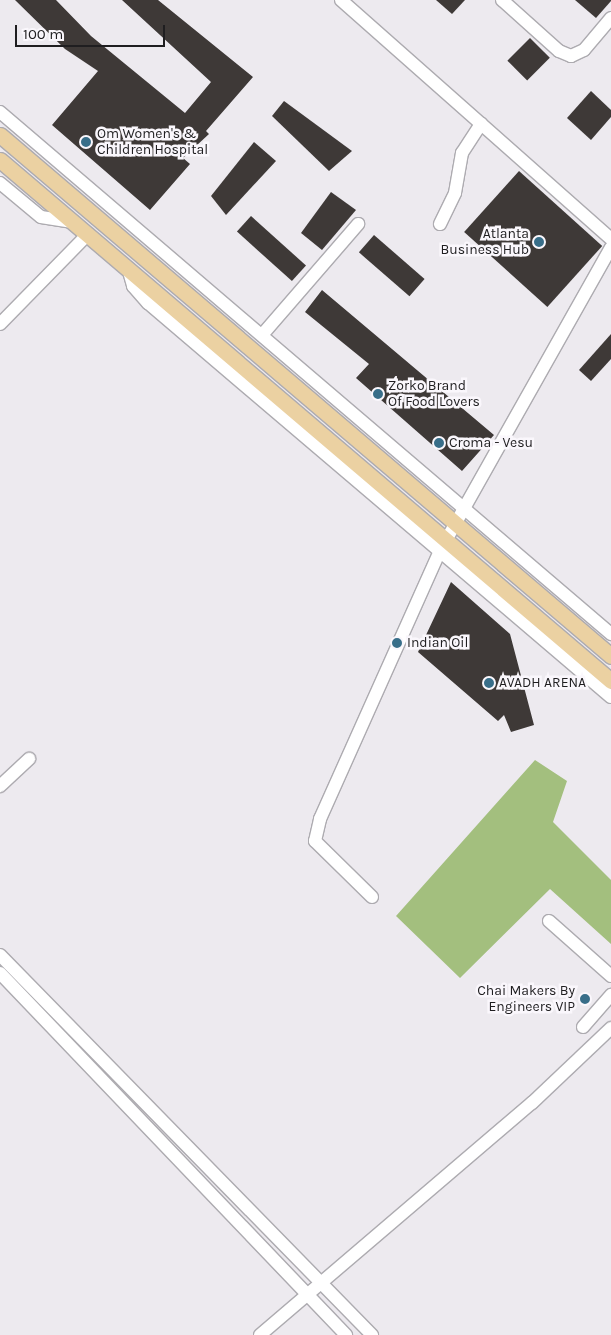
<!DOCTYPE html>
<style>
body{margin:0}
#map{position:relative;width:611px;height:1335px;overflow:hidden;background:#edeaef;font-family:Karla,sans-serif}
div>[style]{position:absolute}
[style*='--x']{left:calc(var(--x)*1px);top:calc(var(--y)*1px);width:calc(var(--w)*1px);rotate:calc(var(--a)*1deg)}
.forest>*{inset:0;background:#a3bf7e}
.building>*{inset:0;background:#3e3937;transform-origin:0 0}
.roads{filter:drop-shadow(1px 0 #adabb0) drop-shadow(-1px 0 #adabb0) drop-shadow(0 1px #adabb0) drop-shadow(0 -1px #adabb0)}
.minor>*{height:12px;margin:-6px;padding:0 6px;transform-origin:6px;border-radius:6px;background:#fff}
.major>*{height:15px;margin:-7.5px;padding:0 7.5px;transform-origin:7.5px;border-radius:7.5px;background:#ebd1a2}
.dots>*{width:14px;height:14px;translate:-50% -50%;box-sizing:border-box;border:2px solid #faf7fc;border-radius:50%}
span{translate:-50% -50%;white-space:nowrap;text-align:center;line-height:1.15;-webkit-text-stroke:5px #faf7fc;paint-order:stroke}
.poi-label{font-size:14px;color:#1f1e20}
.left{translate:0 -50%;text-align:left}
.right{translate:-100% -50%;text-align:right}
.scale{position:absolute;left:15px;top:25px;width:150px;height:22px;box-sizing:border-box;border:2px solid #1f1e20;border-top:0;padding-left:6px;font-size:15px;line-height:18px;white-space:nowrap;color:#1f1e20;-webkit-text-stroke:4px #faf7fc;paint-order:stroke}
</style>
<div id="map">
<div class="forest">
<div style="clip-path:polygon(535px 760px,567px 781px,553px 822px,611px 880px,611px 944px,550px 889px,460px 978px,396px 916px)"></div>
</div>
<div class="building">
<div style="clip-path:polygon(15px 0,56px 0,91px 36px,185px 113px,211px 82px,122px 0,158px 0,253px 77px,206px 131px,209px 134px,183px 158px,190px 164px,150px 210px,52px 125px,98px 71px,65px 49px)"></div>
<div style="clip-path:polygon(436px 0,465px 0,452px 14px)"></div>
<div style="clip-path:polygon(575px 0,611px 0,611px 1px,596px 18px)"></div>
<div style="left:530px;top:38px;width:28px;height:32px;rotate:45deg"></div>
<div style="clip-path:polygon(591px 91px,611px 110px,611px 117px,591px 140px,567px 118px)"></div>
<div style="clip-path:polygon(284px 101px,352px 151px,329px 171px,272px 116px)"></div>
<div style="clip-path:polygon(254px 142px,276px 161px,226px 215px,211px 196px)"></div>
<div style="left:519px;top:171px;width:112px;height:82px;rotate:42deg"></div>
<div style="clip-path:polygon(331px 192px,356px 210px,322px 250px,301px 233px)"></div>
<div style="left:251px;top:216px;width:74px;height:21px;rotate:42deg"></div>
<div style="left:374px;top:235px;width:67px;height:23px;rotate:41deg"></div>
<div style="clip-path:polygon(322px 290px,494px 435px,462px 471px,356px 378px,369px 364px,305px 312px)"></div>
<div style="clip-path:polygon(611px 334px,611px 359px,591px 381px,579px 370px)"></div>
<div style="clip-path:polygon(451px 582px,510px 634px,534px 725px,511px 732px,504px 715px,498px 721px,418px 652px)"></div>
</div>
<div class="roads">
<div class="minor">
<div style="--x:341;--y:0;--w:361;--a:41.5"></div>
<div style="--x:502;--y:0;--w:76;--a:41.8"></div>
<div style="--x:559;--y:51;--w:13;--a:23"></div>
<div style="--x:571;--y:56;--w:14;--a:-25"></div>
<div style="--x:584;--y:50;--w:42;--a:-49.8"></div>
<div style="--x:0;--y:112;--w:804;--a:40.51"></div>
<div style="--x:0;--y:183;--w:53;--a:39.7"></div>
<div style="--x:41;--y:217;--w:32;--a:9"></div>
<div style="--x:440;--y:224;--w:34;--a:-64"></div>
<div style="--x:455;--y:193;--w:41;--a:-80.1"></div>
<div style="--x:462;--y:153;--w:35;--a:-57"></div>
<div style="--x:128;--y:268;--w:19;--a:74"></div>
<div style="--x:133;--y:286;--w:23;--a:49"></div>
<div style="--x:148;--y:303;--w:608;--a:40.4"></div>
<div style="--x:0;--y:324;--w:126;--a:-45.6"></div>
<div style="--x:262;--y:335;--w:147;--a:-49.1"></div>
<div style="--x:0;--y:786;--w:40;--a:-43"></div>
<div style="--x:372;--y:897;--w:80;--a:-135.5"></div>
<div style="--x:315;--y:841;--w:23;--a:-77"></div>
<div style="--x:320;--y:819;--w:294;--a:-65.9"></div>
<div style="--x:440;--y:551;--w:348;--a:-60.6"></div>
<div style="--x:549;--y:921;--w:83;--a:41.6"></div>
<div style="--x:0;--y:955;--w:532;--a:45.61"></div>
<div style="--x:0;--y:973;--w:501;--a:46.29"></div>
<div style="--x:583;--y:1027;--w:43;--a:-48.8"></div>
<div style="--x:260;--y:1335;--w:358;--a:-40.5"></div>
<div style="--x:532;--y:1103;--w:109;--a:-43.5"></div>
</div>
<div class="major">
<div style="--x:0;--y:135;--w:803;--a:40.45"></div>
<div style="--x:0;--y:160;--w:803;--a:40.45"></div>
</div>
</div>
<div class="dots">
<div style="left:86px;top:142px;background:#386e89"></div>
<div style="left:539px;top:242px;background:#386e89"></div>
<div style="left:378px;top:394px;background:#386e89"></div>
<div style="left:439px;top:443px;background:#386e89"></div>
<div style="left:397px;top:643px;background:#386e89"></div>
<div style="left:489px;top:683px;background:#386e89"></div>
<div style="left:585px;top:999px;background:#386e89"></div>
</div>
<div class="poi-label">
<span class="left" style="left:97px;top:142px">Om Women's &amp;<br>Children Hospital</span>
<span class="right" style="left:529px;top:242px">Atlanta<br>Business Hub</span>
<span class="left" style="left:388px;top:394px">Zorko Brand<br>Of Food Lovers</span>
<span class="left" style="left:449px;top:443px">Croma - Vesu</span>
<span class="left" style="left:407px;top:643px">Indian Oil</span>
<span class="left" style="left:499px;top:683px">AVADH ARENA</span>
<span class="right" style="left:575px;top:999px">Chai Makers By<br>Engineers VIP</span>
</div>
<div class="scale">100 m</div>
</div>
